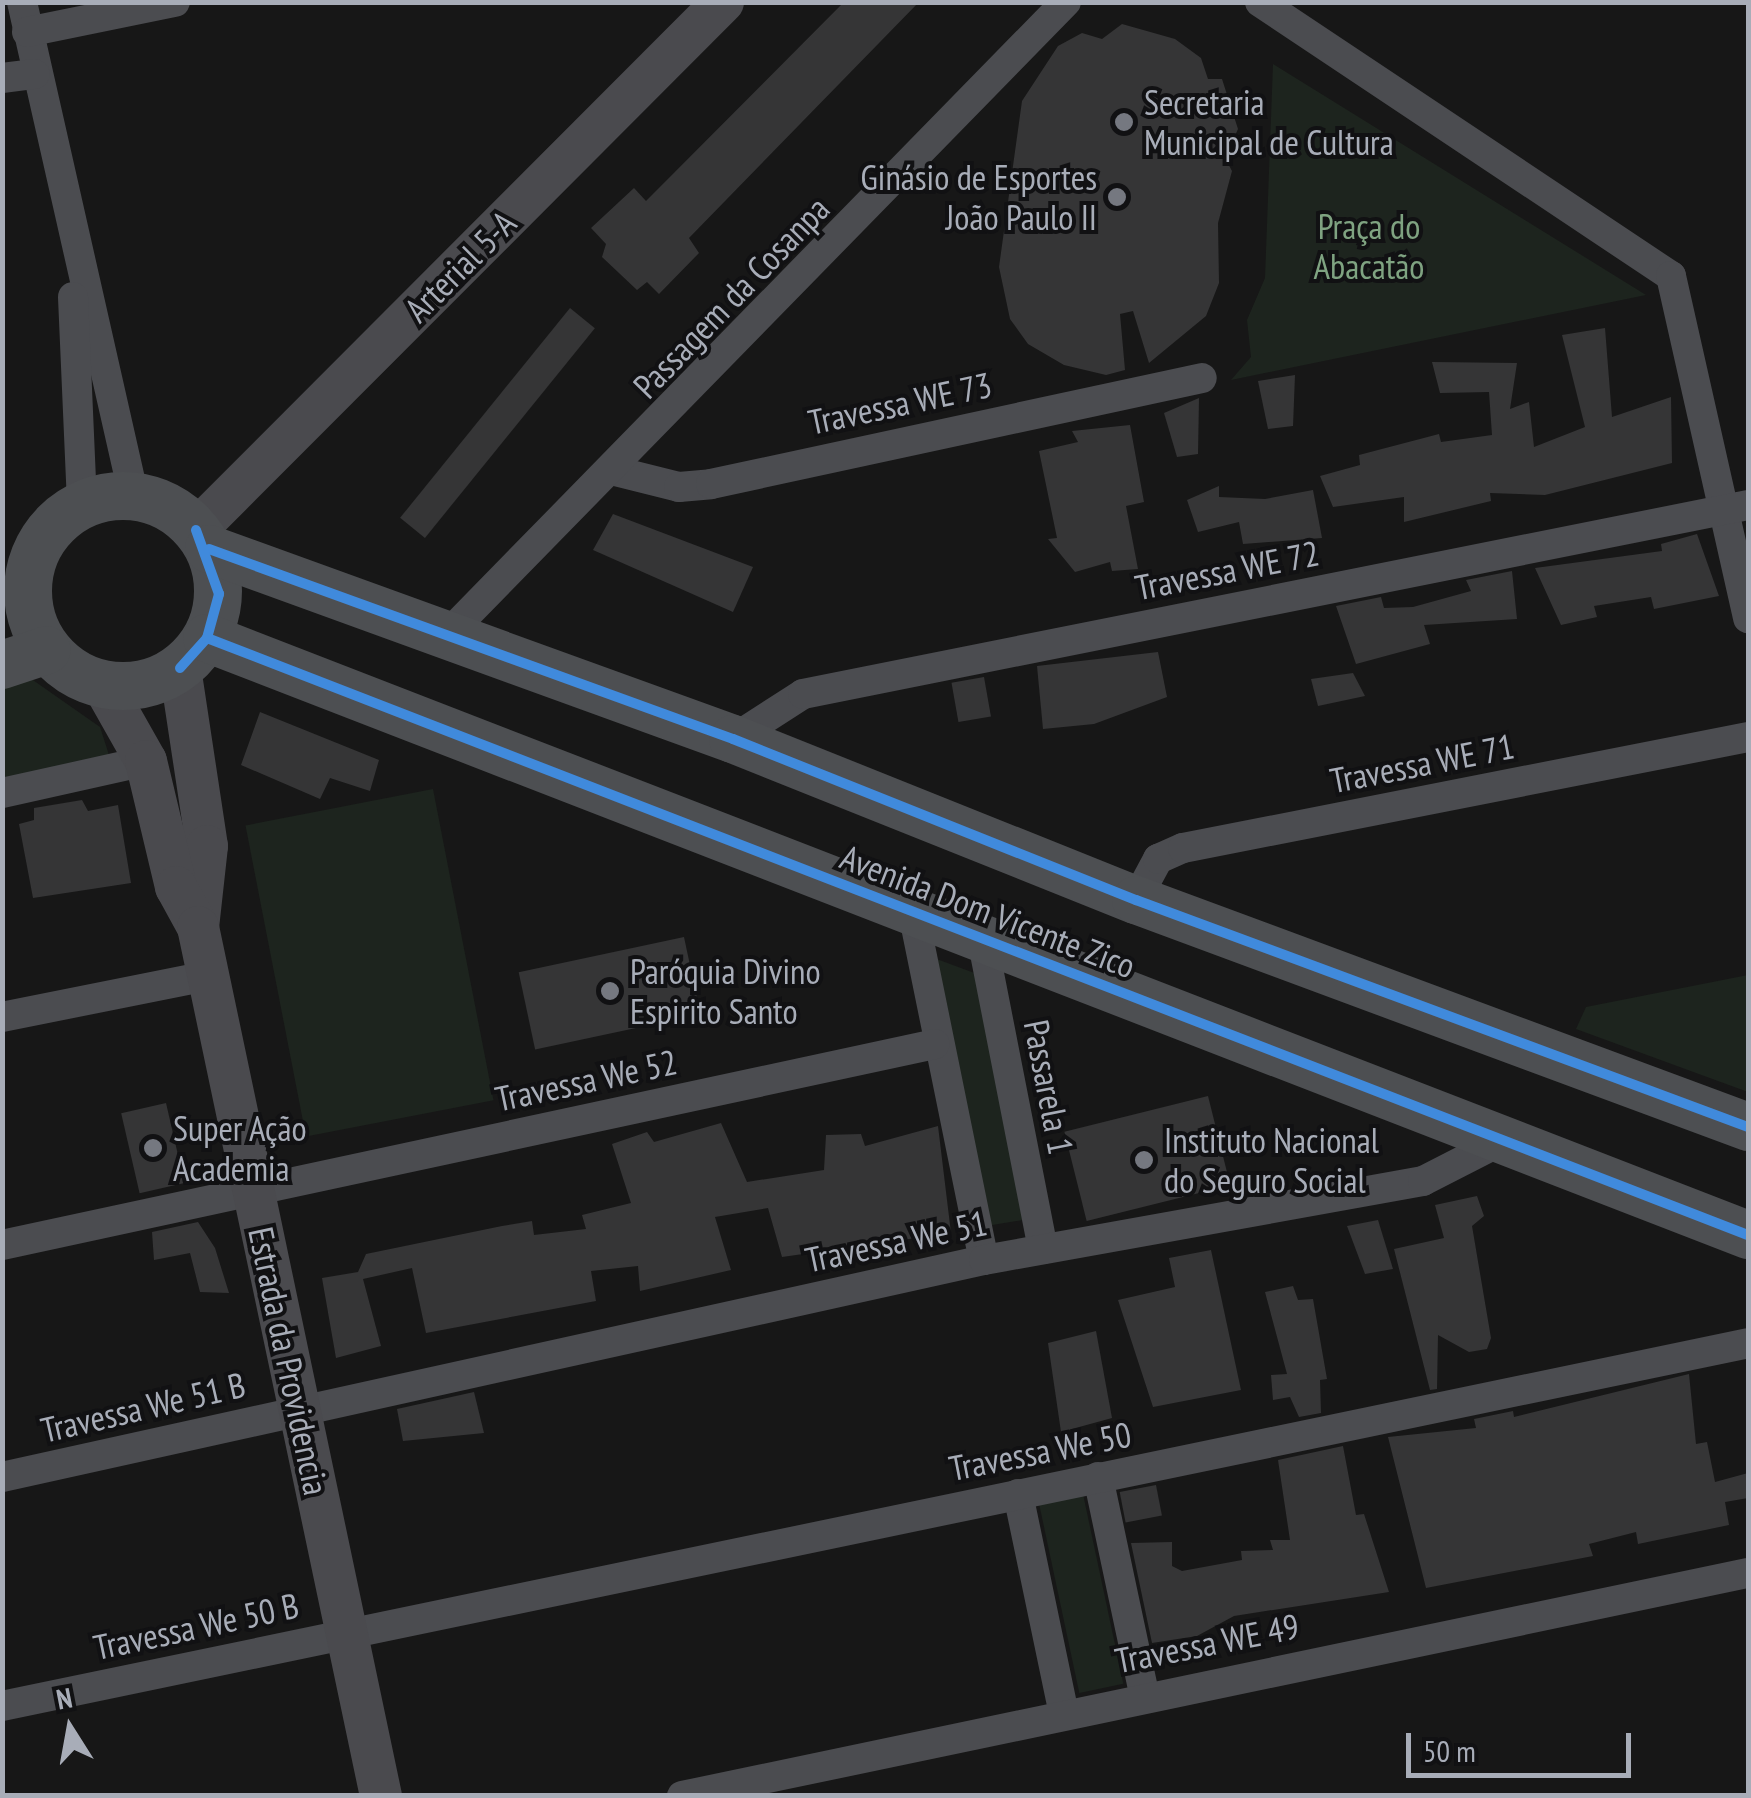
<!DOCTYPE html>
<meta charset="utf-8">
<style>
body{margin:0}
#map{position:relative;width:1751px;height:1798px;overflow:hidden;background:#171717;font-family:"PT Sans Narrow",sans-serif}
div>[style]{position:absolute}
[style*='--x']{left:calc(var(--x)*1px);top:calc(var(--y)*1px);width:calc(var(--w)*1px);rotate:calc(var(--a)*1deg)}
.green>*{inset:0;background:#1d241e;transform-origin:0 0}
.building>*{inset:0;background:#353536;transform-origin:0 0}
.minor>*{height:30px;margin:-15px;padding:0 15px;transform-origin:15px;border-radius:15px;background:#4b4c50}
.secondary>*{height:42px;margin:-21px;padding:0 21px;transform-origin:21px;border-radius:21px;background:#4a4a4e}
.primary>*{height:48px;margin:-24px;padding:0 24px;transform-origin:24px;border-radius:24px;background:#4d4f52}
.primary>.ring{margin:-24px;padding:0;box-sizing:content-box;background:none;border:48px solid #4d4f52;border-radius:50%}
.cycleway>*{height:10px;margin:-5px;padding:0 5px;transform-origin:5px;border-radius:5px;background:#408adc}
.dots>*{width:28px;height:28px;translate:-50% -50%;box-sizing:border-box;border:5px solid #111113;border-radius:50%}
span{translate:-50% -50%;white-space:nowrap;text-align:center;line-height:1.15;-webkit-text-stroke:8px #111113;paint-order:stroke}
.poi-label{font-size:35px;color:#a8adb8}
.left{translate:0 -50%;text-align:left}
.right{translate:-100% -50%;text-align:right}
.park-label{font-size:35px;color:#7fa381}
.street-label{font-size:35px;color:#a8adb8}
.frame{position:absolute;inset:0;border:5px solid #a8adb8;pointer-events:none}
.north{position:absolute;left:20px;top:1678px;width:100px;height:100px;-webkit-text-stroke:8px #111113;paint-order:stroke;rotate:349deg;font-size:28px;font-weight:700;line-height:40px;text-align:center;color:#a8adb8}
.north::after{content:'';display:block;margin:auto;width:35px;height:45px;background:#a8adb8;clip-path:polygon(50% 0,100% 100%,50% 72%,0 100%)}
.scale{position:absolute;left:1406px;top:1733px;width:225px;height:45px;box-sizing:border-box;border:5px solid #a8adb8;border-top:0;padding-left:12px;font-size:30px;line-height:35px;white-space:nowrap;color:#a8adb8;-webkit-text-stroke:8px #111113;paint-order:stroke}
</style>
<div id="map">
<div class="green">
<div style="clip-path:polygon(1273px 64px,1646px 295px,1231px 380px,1251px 357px,1247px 320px,1265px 278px)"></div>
<div style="clip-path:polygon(20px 671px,100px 727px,109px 755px,3px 780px,2px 677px)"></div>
<div style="left:433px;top:789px;width:317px;height:191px;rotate:79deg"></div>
<div style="clip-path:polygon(934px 958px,977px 974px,1023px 1220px,980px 1227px)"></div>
<div style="clip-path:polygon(1748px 975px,1748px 1092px,1576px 1029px,1586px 1007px)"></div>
<div style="left:1083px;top:1494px;width:194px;height:45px;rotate:78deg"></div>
</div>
<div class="building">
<div style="clip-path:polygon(844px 2px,919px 2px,689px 238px,699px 253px,659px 294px,647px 282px,637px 290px,602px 257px,606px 244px,591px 228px,634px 188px,646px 201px)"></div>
<div style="clip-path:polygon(1122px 24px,1175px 39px,1201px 58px,1208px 79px,1222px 79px,1238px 129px,1225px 158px,1232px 171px,1218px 223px,1219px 283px,1206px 316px,1149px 363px,1133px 311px,1120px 314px,1125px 370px,1106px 375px,1064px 365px,1028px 344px,1010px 319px,999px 267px,1022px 101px,1058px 46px,1082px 33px,1102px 39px)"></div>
<div style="left:570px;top:308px;width:32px;height:270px;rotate:39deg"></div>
<div style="clip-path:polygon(1605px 328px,1612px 417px,1671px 397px,1672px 463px,1545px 495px,1490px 493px,1491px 501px,1404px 522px,1404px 497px,1333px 507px,1320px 476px,1360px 465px,1359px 455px,1439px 434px,1441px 442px,1492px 435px,1489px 392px,1440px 393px,1432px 362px,1517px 363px,1510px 409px,1529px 402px,1534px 447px,1585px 427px,1562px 335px)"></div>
<div style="clip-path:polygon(1295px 375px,1293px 426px,1268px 429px,1258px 381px)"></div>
<div style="clip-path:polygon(1199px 398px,1198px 454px,1177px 457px,1164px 413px)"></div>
<div style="clip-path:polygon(1130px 425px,1144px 502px,1126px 506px,1138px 569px,1112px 571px,1110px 562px,1075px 572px,1048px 539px,1057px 538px,1039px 451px,1078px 442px,1072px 431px)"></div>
<div style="clip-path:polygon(1219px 486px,1219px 497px,1265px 499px,1313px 490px,1322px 538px,1243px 544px,1239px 522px,1198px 532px,1187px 500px)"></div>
<div style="clip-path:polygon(613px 514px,753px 567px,733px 612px,593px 550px)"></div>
<div style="clip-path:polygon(1697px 534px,1719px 596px,1654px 609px,1651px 597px,1594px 606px,1597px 617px,1561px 625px,1535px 568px,1662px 551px,1661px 544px)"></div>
<div style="clip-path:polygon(1512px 571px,1517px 619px,1424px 625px,1430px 644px,1356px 664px,1336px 606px,1381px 597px,1384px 608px,1413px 607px,1471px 591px,1466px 580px)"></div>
<div style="clip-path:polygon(1158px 652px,1167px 697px,1094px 724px,1043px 729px,1037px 666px)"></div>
<div style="clip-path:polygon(1353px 673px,1365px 696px,1318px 706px,1311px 679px)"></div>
<div style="left:984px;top:677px;width:40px;height:33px;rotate:80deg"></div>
<div style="clip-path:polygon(260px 712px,379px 760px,370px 791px,330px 778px,320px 799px,241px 765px)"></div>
<div style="clip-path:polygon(82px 800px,88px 811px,118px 805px,131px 883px,33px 898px,19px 824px,34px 820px,34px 808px)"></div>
<div style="left:684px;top:937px;width:79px;height:169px;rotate:78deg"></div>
<div style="left:1208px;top:1096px;width:92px;height:148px;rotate:76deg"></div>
<div style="left:166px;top:1103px;width:82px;height:46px;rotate:77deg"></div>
<div style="clip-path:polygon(721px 1123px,747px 1182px,824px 1170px,826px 1135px,861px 1134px,865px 1146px,938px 1126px,951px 1233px,782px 1257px,768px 1208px,715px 1217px,731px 1270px,640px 1291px,638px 1266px,591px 1271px,596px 1301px,426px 1333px,412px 1268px,363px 1279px,381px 1346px,336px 1358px,322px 1278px,358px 1272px,366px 1254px,502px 1226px,532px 1221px,534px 1235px,586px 1229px,582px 1215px,631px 1203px,612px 1144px,647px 1132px,654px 1142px)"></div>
<div style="clip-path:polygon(1477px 1196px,1484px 1216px,1472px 1226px,1491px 1338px,1487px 1349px,1469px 1352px,1438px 1335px,1437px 1389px,1430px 1390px,1394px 1249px,1444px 1238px,1435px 1205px)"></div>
<div style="clip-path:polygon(1378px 1220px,1393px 1269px,1365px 1274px,1347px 1226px)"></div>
<div style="clip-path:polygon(198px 1222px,215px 1248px,229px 1293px,200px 1292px,190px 1253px,154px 1260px,152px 1232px)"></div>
<div style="clip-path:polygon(1211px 1250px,1241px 1390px,1153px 1407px,1118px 1300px,1175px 1287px,1169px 1258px)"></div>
<div style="clip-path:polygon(1293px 1286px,1298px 1300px,1313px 1299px,1327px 1379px,1320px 1380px,1321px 1413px,1299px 1417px,1290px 1397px,1273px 1400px,1271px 1375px,1287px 1374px,1265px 1292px)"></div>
<div style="clip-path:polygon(1096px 1331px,1112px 1418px,1061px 1432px,1048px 1343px)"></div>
<div style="clip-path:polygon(1689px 1374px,1696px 1444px,1707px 1442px,1715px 1482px,1748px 1473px,1748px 1498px,1725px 1502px,1729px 1525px,1638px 1544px,1636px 1532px,1589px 1544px,1593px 1556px,1426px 1588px,1388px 1437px,1476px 1428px,1474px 1419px,1513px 1411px,1514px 1417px)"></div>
<div style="clip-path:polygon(474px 1392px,484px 1433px,403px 1441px,397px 1409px)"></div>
<div style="clip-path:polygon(1343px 1446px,1356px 1515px,1364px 1514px,1389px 1592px,1234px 1616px,1197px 1636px,1152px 1643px,1131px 1543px,1172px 1542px,1172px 1566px,1182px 1571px,1242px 1560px,1241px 1551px,1273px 1550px,1270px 1540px,1290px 1540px,1278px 1460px)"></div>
<div style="left:1156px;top:1485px;width:31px;height:37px;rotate:79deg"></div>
</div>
<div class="minor">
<div style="--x:22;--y:2;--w:508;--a:77.25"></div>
<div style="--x:1260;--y:2;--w:494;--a:33.7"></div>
<div style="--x:1671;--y:276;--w:351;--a:77.3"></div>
<div style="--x:27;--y:32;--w:151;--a:-11.5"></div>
<div style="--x:2;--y:78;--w:33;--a:-7"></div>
<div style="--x:73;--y:297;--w:208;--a:87.5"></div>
<div style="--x:615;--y:471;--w:66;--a:14"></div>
<div style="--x:679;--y:487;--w:32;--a:-5"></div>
<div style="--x:711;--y:484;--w:502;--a:-12.18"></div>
<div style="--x:445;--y:637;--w:888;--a:-45.64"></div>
<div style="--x:733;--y:739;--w:83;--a:-32.7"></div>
<div style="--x:803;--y:694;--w:964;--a:-11.31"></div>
<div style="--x:2;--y:793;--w:148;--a:-12.5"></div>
<div style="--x:1136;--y:900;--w:47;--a:-61.8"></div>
<div style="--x:1158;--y:859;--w:27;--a:-24"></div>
<div style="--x:1183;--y:848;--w:576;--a:-11.11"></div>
<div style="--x:913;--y:912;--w:355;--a:78.5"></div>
<div style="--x:982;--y:938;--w:317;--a:78.9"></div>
<div style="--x:2;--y:1017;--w:209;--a:-11.3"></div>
<div style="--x:2;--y:1245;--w:954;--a:-12.16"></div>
<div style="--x:2;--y:1477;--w:1006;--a:-12.46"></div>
<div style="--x:984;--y:1260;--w:446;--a:-10.2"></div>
<div style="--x:1423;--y:1181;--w:90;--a:-27.1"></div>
<div style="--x:1098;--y:1477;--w:222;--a:78"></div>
<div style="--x:1018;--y:1494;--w:221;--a:78.2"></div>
<div style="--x:2;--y:1706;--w:1783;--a:-11.74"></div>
<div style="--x:682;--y:1796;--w:1089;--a:-11.82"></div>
</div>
<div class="secondary">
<div style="--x:196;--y:530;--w:746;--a:-45.05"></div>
<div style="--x:180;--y:668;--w:180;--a:81.4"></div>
<div style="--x:207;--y:846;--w:81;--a:96.3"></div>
<div style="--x:103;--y:685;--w:87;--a:60.5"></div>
<div style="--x:146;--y:761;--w:130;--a:76.6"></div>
<div style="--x:176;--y:887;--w:46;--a:61.2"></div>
<div style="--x:198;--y:927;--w:888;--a:78.11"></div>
</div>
<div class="primary">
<div class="ring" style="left:28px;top:496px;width:142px;height:142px"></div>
<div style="--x:209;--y:549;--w:557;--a:19.93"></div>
<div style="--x:733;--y:739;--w:434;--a:21.8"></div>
<div style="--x:1136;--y:900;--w:653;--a:20.35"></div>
<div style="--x:207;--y:638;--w:1653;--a:21.18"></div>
<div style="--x:2;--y:665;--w:47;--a:-18.4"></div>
</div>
<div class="cycleway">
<div style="--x:209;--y:549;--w:557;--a:19.93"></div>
<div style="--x:733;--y:739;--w:434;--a:21.8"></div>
<div style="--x:1136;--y:900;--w:653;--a:20.35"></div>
<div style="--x:207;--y:638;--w:1653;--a:21.18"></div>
<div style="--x:180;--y:668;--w:40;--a:-48"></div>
<div style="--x:207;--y:638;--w:46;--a:-74.7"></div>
<div style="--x:219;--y:594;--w:68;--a:-109.8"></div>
</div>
<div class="dots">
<div style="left:1124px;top:122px;background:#757880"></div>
<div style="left:1117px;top:197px;background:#757880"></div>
<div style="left:610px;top:991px;background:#757880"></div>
<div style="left:153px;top:1148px;background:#757880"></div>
<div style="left:1144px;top:1160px;background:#757880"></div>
</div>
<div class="poi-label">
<span class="left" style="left:1144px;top:122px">Secretaria<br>Municipal de Cultura</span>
<span class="right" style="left:1097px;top:197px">Ginásio de Esportes<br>João Paulo II</span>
<span class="left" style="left:630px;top:991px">Paróquia Divino<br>Espirito Santo</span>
<span class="left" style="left:173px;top:1148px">Super Ação<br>Academia</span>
<span class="left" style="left:1164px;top:1160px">Instituto Nacional<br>do Seguro Social</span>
</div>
<div class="park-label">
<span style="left:1369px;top:246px">Praça do<br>Abacatão</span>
</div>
<div class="street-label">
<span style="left:460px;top:266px;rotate:-45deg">Arterial 5-A</span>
<span style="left:731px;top:297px;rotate:-46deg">Passagem da Cosanpa</span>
<span style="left:900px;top:403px;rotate:-12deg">Travessa WE 73</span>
<span style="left:1227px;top:570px;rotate:-11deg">Travessa WE 72</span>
<span style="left:1422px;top:763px;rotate:-11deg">Travessa WE 71</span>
<span style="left:988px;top:911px;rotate:21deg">Avenida Dom Vicente Zico</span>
<span style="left:586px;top:1080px;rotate:-12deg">Travessa We 52</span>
<span style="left:1049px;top:1087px;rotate:79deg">Passarela 1</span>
<span style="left:896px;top:1241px;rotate:-12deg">Travessa We 51</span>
<span style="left:289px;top:1361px;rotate:78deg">Estrada da Providencia</span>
<span style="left:143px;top:1407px;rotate:-13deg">Travessa We 51 B</span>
<span style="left:1040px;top:1451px;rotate:-11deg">Travessa We 50</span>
<span style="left:196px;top:1626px;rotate:-12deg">Travessa We 50 B</span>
<span style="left:1207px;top:1643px;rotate:-11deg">Travessa WE 49</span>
</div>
<div class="frame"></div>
<div class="north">N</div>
<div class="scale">50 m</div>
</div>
